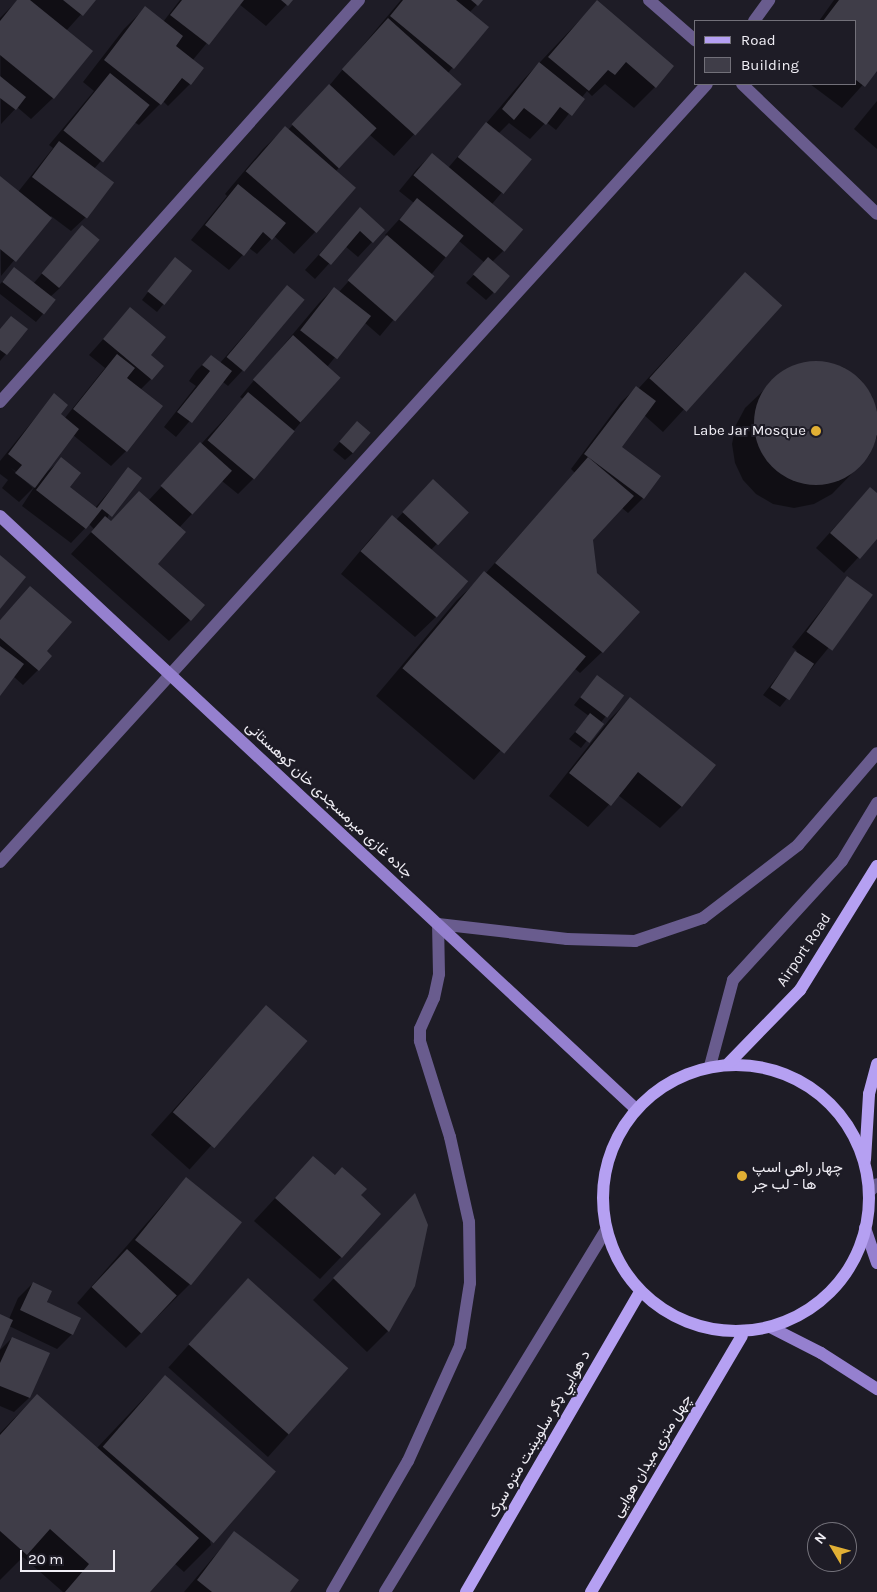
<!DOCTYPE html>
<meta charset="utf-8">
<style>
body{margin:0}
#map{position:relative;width:877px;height:1592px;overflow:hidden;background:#1e1c26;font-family:Karla,Vazirmatn,sans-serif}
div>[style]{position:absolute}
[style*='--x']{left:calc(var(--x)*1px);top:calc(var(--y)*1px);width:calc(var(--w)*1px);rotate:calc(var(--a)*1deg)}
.shadow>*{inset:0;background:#0007;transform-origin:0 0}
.building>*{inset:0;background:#3f3d48;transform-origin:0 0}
.round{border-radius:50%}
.minor>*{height:12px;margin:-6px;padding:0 6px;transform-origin:6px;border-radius:6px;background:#695c8e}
.secondary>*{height:12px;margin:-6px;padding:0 6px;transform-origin:6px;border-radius:6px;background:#9580cf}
.primary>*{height:12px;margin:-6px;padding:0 6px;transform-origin:6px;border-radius:6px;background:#b5a0f2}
.primary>.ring{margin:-6px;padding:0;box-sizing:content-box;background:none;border:12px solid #b5a0f2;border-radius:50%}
.dots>*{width:14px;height:14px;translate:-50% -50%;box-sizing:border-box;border:2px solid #1e1c26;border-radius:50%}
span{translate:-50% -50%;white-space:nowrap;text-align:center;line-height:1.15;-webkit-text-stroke:4px #1e1c26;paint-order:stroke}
.poi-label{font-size:15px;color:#f0eef5}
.right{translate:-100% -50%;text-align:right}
.left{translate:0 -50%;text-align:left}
.street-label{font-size:15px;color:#f0eef5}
.legend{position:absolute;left:694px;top:20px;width:162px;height:65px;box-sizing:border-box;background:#1e1c26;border:1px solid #727079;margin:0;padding:6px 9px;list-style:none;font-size:15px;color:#f0eef5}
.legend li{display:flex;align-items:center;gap:10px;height:25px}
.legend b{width:25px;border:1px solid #727079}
.north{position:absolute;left:807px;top:1522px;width:50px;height:50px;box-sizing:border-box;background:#1e1c26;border:1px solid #727079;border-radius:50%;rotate:307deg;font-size:14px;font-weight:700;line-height:20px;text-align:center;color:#f0eef5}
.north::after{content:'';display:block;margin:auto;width:18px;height:22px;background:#e1af34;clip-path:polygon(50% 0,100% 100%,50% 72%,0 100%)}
.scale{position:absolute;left:20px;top:1550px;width:95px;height:22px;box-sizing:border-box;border:2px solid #f0eef5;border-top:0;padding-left:6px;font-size:15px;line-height:18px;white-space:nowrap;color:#f0eef5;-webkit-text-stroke:4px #1e1c26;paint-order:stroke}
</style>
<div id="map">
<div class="shadow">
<div style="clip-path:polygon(18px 0,94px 0,66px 31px,53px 98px,31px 119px,17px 107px,1px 124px,0 18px)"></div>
<div style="clip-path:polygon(180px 0,291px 0,266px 26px,239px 4px,192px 61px,190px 84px,168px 106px,163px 101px,139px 125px,134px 122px,94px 169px,112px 182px,86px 217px,71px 231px,51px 216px,1px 276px,0 178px,18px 192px,53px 148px,49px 145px,94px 91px,83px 82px,124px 29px,145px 8px,163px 22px)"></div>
<div style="clip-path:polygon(401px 0,481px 0,470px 12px,487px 27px,448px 73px,460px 84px,394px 156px,370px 135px,335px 172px,315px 232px,294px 254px,274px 236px,257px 254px,249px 248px,229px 270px,191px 240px,227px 196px,225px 194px,263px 149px,285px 128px,288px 130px,323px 93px)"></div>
<div style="clip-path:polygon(834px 0,877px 0,877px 69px,842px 108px,810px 84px,856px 84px,856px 21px,819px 21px)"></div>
<div style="clip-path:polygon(597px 2px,655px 87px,634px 108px,605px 84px,592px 96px,587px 91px,556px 130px,546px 122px,530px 139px,509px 123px,498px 134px,530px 159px,492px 204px,503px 251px,492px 262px,493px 293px,486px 300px,466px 283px,485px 263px,459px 241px,380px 336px,364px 322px,327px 367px,302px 421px,253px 479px,238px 494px,222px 481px,179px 528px,156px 564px,190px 620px,169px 641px,71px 554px,94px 529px,89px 524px,71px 543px,22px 506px,37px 483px,34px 485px,11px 468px,33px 488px,19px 502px,2px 488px,8px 480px,0 474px,0 461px,54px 395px,59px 415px,64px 419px,105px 368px,89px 355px,130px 309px,149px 355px,151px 379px,140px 390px,126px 451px,111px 466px,73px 435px,41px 477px,62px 459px,68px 487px,95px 508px,128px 469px,107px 519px,110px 522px,139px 492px,148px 501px,243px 399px,240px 397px,319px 303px,334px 288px,339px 292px,388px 237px,385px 235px,414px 203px,399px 191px,417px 169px,432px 154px,448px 168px,524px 79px)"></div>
<div style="clip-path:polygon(877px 101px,877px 149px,854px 129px)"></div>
<div style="clip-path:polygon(360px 209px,372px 242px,358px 257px,345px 246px,315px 279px,305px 270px)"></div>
<div style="clip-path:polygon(82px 227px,60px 288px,50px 297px,54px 301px,36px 322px,0 294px,0 284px,14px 269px,33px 284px)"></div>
<div style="clip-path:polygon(168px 266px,190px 271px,157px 312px,142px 300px)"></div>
<div style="clip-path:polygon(745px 273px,780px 305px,663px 432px,644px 415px,620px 447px,643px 498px,628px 513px,622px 508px,592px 540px,602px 652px,580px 673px,574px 668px,474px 780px,376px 696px,457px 600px,485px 574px,575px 473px,571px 469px,621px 402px,636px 388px,638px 389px)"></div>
<div style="clip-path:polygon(287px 286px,242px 371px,228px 386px,223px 382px,176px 437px,164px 427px,196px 386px,189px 381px,196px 371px,211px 356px,220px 363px)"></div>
<div style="clip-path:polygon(0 329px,26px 330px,0 361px)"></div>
<div style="clip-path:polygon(823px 362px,843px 367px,860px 379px,872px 396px,877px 412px,877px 437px,869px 456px,832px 494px,814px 504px,794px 508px,773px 504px,756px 494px,743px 480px,735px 463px,732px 444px,736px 425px,745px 408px,783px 372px,802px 363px)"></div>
<div style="clip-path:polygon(350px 430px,353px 453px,345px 460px,333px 450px)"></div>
<div style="clip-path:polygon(870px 488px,877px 495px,877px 537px,844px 573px,816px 548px)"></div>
<div style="clip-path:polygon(419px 495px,467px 512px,431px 550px,437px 616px,415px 637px,341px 574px,371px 538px,392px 517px,396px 520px)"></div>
<div style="clip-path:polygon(847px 578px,871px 596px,780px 707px,763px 695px,797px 651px,792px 647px)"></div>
<div style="clip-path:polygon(30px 588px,46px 651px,38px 670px,23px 685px,13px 676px,0 694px,0 620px)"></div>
<div style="clip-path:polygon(597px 676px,606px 716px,581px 748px,569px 739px,589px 716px,574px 705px)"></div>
<div style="clip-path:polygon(630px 699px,682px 806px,660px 828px,618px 795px,588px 827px,549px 796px,609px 720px)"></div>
<div style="left:266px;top:1007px;width:52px;height:172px;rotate:42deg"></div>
<div style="clip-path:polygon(313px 1157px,359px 1195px,341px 1257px,320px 1279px,254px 1221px)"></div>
<div style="clip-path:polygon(186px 1178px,240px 1223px,189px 1285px,126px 1348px,77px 1303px)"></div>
<div style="clip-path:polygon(394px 1216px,388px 1331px,367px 1352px,313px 1300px)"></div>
<div style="left:248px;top:1279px;width:134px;height:119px;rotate:42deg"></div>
<div style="clip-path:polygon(33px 1283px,72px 1334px,57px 1349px,9px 1326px,0 1346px,0 1315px,9px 1319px,18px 1298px)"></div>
<div style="clip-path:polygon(12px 1338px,29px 1398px,14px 1412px,0 1406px,0 1350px)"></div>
<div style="clip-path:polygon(165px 1376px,211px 1545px,184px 1572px,174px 1563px,149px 1592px,63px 1592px,23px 1557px,0 1580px,0 1433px,37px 1395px,96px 1449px)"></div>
<div style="clip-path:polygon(234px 1533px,289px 1592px,184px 1592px)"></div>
</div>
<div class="building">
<div style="clip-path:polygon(17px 0,30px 0,93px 51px,54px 99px,0 55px,0 21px)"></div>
<div style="clip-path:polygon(63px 0,96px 0,83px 16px)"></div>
<div style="clip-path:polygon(182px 0,244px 0,209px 45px,170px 15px)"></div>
<div style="clip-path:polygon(281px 0,293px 0,288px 6px)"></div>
<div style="clip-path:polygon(403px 0,456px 0,489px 27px,454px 69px,390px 16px)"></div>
<div style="clip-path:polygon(471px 0,483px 0,478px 6px)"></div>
<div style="clip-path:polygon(597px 0,674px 66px,656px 88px,626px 62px,615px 75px,608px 70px,589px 91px,548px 57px)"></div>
<div style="clip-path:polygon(839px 0,877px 0,877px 71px,865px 87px,856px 80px,856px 21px,823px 21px)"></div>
<div style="clip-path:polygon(145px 6px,183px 36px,176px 46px,204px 68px,191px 85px,182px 78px,161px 105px,104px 60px)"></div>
<div style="left:388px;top:18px;width:99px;height:69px;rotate:42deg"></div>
<div style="clip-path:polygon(539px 62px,585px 99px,572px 116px,560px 107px,546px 125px,524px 108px,514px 120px,502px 109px)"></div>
<div style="left:110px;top:73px;width:51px;height:74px;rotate:39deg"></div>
<div style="clip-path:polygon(0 76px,26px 97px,16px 110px,0 98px)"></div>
<div style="left:329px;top:84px;width:65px;height:55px;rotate:43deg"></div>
<div style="left:486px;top:122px;width:59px;height:45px;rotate:39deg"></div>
<div style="left:285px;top:126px;width:94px;height:60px;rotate:41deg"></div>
<div style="left:59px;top:141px;width:69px;height:45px;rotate:37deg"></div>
<div style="left:432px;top:153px;width:119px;height:29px;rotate:40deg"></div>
<div style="clip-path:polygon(0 176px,52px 218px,16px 262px,0 249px)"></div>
<div style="clip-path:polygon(238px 184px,286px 223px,272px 240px,263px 232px,244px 256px,205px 225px)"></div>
<div style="left:417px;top:198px;width:60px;height:28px;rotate:39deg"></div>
<div style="clip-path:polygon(360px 207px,385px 230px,373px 243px,360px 231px,331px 265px,319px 255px)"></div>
<div style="left:82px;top:225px;width:23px;height:63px;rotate:40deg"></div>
<div style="left:387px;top:235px;width:63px;height:60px;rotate:41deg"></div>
<div style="left:175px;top:257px;width:22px;height:44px;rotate:39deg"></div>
<div style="left:488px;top:257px;width:29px;height:23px;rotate:41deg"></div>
<div style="left:14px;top:267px;width:53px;height:19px;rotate:38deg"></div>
<div style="left:745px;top:272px;width:50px;height:143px;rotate:42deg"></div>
<div style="left:287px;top:285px;width:23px;height:94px;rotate:40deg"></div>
<div style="left:334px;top:287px;width:47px;height:55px;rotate:38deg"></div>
<div style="clip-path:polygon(130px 307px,166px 337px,151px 355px,164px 366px,152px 380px,103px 339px)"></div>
<div style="clip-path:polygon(11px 316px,28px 329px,7px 355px,0 350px,0 329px)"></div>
<div style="left:293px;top:335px;width:64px;height:60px;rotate:42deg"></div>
<div style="clip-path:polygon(117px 354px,135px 368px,127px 378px,163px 406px,127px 452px,73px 409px)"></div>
<div style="clip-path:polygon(211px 355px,232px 371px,192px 423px,177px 412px,210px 371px,202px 365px)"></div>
<div class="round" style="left:754px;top:361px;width:124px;height:124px"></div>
<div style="clip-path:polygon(636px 386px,656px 401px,622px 447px,661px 476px,644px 499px,584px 454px)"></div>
<div style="left:248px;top:392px;width:61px;height:63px;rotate:40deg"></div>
<div style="clip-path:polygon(54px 393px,68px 405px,61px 414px,79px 429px,35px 488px,15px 473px,22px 465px,8px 454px)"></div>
<div style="left:357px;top:421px;width:18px;height:27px;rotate:41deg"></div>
<div style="left:200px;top:442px;width:43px;height:59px;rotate:42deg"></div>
<div style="clip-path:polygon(61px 457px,81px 473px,70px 487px,97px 508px,128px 467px,142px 478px,112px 517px,102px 509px,86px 529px,36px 490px)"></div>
<div style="clip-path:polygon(588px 457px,634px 496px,593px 540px,597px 573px,640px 612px,603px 653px,495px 563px)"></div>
<div style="left:433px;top:479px;width:49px;height:45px;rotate:43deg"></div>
<div style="clip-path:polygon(870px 487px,877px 493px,877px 539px,860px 559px,830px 533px)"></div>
<div style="clip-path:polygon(139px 491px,186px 532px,158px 564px,205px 605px,191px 621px,91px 532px,105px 516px,111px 521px)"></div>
<div style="left:392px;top:515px;width:101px;height:48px;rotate:41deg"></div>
<div style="clip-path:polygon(0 555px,26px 577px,0 609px)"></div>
<div style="left:484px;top:571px;width:133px;height:127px;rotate:40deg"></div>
<div style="left:847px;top:576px;width:32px;height:69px;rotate:36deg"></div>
<div style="clip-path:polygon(30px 586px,72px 622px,47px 651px,52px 656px,39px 671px,0 638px,0 620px)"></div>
<div style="clip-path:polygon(0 646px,24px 664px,0 696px)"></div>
<div style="left:795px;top:651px;width:23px;height:44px;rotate:34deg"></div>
<div style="left:597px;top:675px;width:34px;height:28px;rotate:37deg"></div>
<div style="clip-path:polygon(630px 697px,716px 765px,682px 807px,638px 772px,611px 806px,569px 773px)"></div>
<div style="left:590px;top:713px;width:18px;height:24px;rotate:38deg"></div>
<div style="left:266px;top:1005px;width:55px;height:142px;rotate:41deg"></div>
<div style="clip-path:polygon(313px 1156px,335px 1175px,342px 1167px,367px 1189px,361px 1195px,381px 1214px,342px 1258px,275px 1198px)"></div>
<div style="left:186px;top:1177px;width:72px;height:81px;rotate:39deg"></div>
<div style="clip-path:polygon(415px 1193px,428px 1225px,415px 1286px,389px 1332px,333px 1278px)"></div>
<div style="left:127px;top:1249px;width:68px;height:52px;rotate:43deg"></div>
<div style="left:248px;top:1278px;width:135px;height:89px;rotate:42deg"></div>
<div style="clip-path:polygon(33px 1282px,52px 1291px,47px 1302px,81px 1318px,73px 1335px,20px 1310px)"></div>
<div style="clip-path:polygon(0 1314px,13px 1320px,0 1349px)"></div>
<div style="clip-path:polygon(12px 1337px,50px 1353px,30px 1398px,0 1386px,0 1363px)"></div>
<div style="left:165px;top:1375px;width:147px;height:95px;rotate:41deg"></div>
<div style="clip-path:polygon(37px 1394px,199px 1538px,150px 1592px,65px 1592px,89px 1564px,50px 1529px,27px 1555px,0 1531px,0 1435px)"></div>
<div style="clip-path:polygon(234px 1531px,299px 1580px,290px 1592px,212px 1592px,197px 1580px)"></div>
</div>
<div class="minor">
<div style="--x:649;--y:0;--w:62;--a:41.1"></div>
<div style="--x:754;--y:21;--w:26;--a:-54"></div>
<div style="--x:742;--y:84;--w:187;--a:43.9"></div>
<div style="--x:0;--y:402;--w:539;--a:-48.23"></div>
<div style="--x:0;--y:862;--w:1051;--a:-47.74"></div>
<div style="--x:710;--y:1066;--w:89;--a:-75"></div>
<div style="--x:733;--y:980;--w:161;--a:-47.5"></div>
<div style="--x:842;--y:861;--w:68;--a:-58.9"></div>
<div style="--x:869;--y:1192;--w:11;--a:-45"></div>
<div style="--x:332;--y:1592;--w:151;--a:-59.9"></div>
<div style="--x:408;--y:1461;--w:126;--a:-65.7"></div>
<div style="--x:460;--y:1346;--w:64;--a:-81"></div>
<div style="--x:470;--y:1283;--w:61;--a:-90.9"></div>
<div style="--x:469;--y:1222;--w:87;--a:-102.6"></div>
<div style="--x:450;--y:1137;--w:101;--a:-107.4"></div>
<div style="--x:420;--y:1041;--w:12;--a:-90"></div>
<div style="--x:420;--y:1029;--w:34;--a:-66"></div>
<div style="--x:434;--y:998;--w:25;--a:-78"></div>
<div style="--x:439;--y:974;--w:50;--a:-91.1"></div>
<div style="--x:438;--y:924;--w:130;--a:6.6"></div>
<div style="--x:567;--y:939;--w:68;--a:1.7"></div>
<div style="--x:635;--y:941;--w:72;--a:-18.7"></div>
<div style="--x:703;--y:918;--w:120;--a:-37.5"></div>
<div style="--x:798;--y:845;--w:121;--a:-49.3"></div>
<div style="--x:385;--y:1592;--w:423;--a:-58.6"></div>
</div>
<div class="secondary">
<div style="--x:0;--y:516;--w:870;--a:43"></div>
<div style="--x:865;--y:1228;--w:37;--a:71"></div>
<div style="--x:770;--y:1327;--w:57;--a:27"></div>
<div style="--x:821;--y:1353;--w:67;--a:32.7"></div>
</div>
<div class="primary">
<div class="ring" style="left:603px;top:1065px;width:254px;height:254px"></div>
<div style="--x:727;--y:1065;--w:105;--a:-45.8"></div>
<div style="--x:800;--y:990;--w:146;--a:-58.2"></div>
<div style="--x:865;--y:1160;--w:66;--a:-86.5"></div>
<div style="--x:869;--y:1094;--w:31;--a:-75"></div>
<div style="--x:466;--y:1592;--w:347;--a:-59.9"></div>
<div style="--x:591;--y:1592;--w:297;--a:-59.5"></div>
</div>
<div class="dots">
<div style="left:816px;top:431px;background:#e1af34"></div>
<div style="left:742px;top:1176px;background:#e1af34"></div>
</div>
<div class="poi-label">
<span class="right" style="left:806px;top:431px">Labe Jar Mosque</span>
<span class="left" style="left:752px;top:1176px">چهار راهی اسپ<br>ها - لب جر</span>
</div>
<div class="street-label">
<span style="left:329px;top:800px;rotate:43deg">جاده غازی میرمسجدی خان کوهستانی</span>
<span style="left:804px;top:950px;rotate:-56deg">Airport Road</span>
<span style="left:539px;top:1434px;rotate:-60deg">د هوايي ډګر سلویښت متره سړک</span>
<span style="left:652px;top:1456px;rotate:-59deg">چهل متری میدان هوایی</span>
</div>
<ul class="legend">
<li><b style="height:6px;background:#b5a0f2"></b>Road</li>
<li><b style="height:14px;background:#3f3d48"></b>Building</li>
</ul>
<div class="north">N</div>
<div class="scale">20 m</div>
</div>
